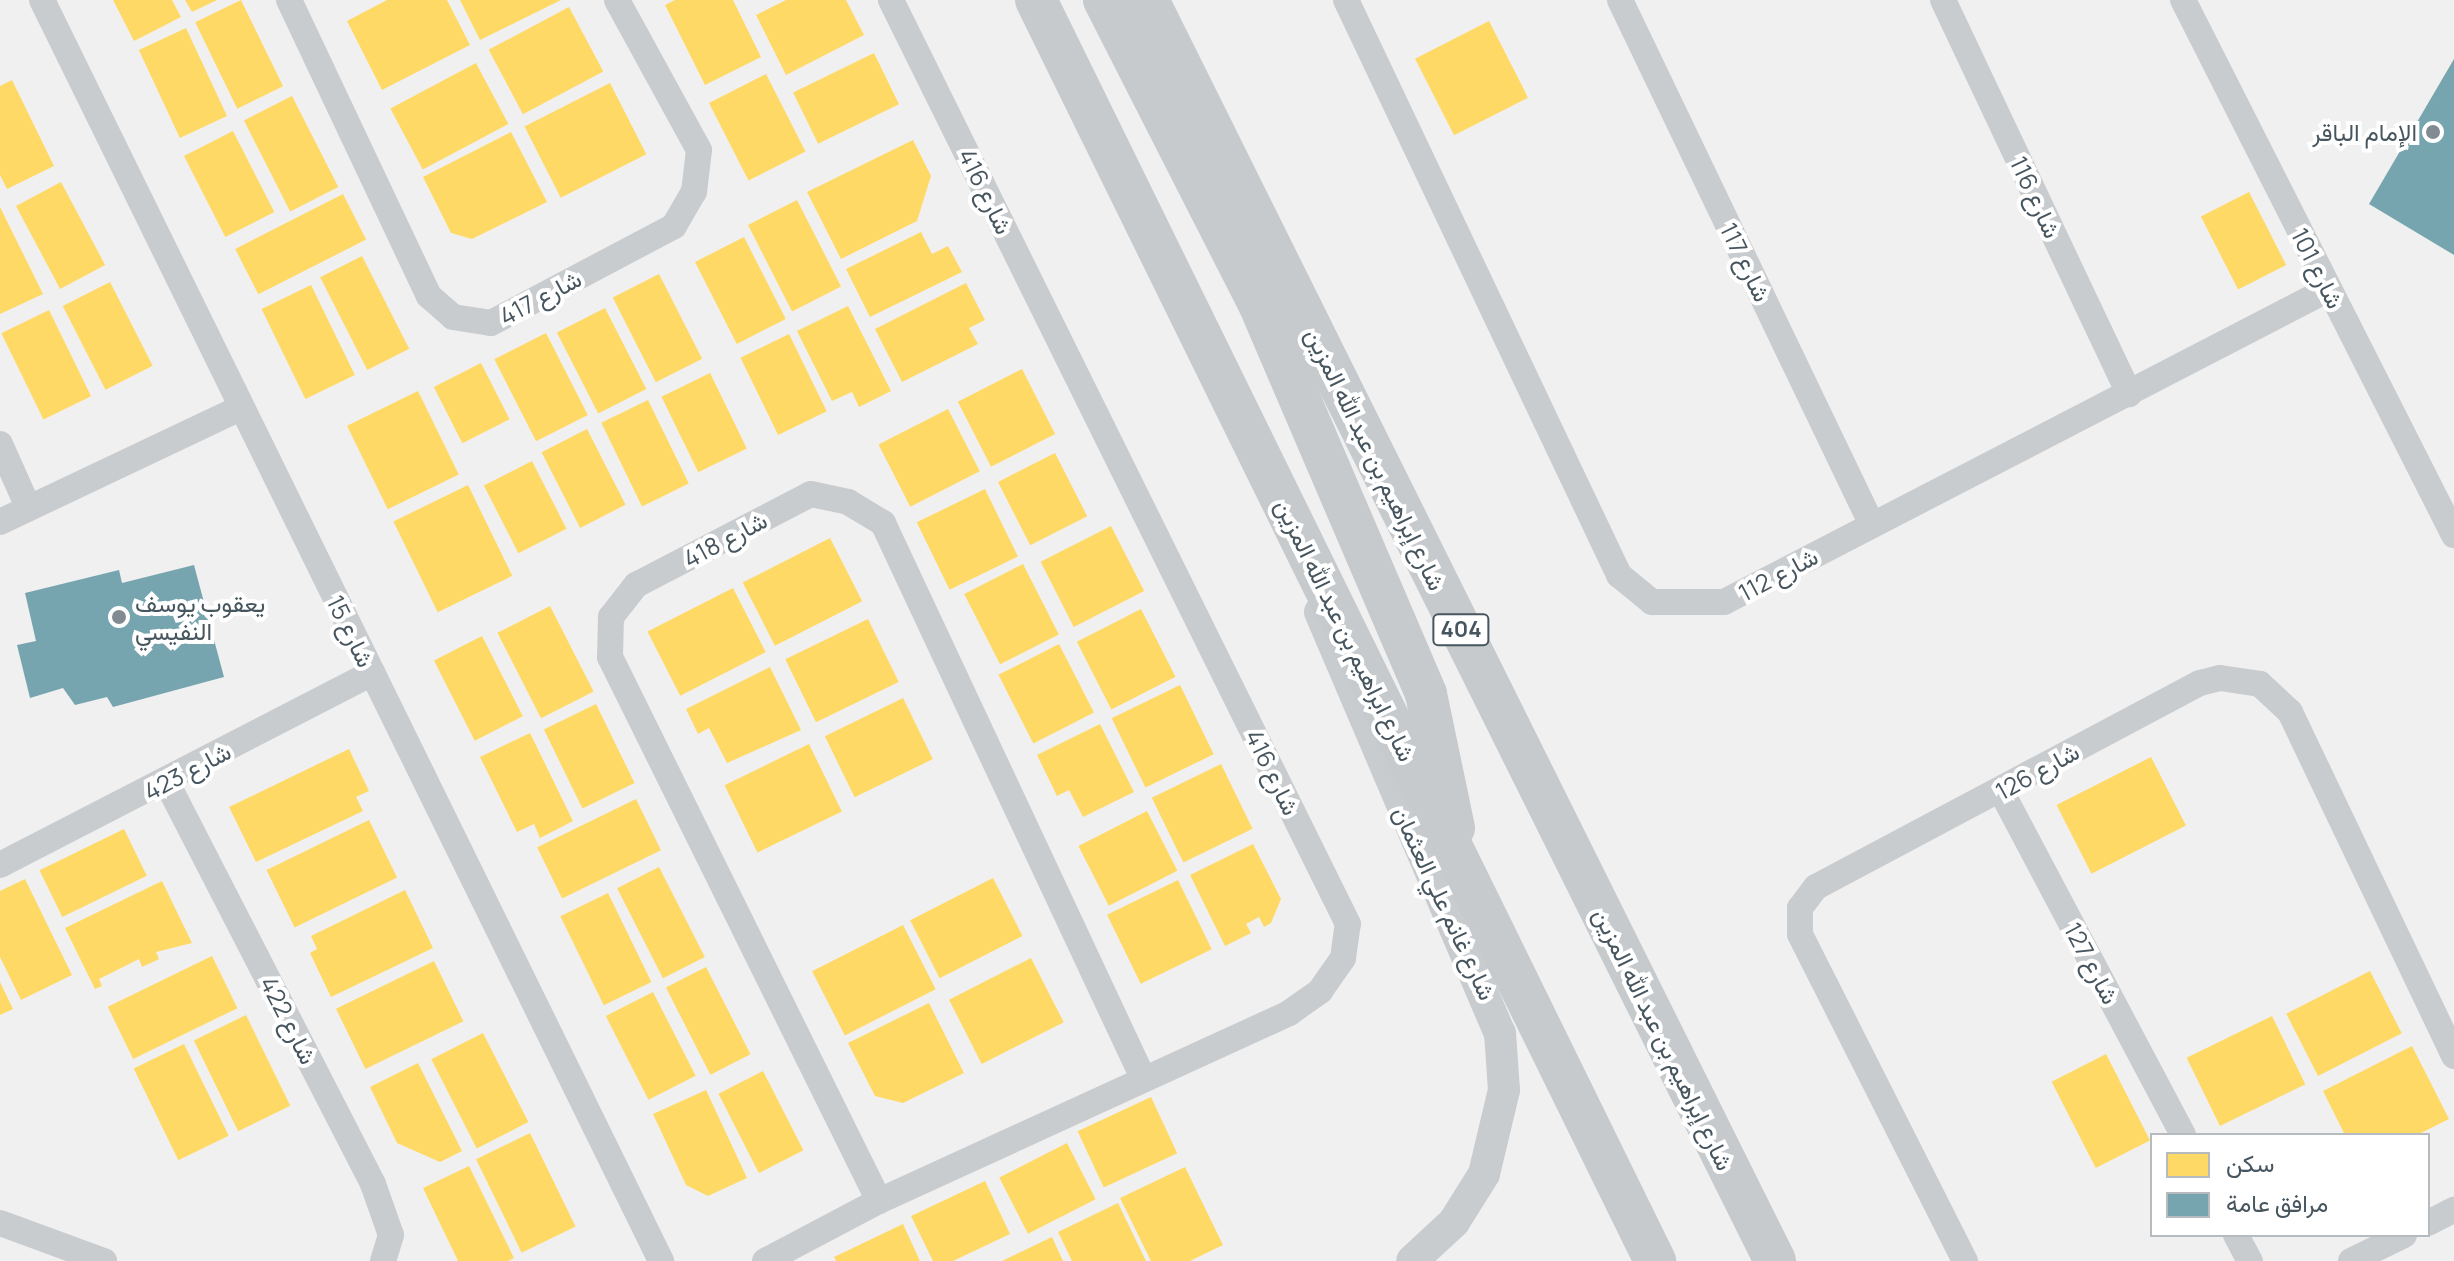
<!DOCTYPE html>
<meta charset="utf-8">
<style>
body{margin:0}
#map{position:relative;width:2454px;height:1261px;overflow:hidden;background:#f1f0f0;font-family:Manrope,Vazirmatn,sans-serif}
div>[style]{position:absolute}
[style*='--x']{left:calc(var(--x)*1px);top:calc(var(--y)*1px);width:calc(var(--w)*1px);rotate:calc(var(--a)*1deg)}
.homes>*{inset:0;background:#ffd966;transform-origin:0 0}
.public>*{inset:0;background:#76a5af}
.minor>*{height:26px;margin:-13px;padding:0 13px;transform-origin:13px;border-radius:13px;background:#c9cccf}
.tertiary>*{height:32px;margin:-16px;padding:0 16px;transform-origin:16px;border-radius:16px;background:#c9cccf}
.primary>*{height:42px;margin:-21px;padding:0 21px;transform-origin:21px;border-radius:21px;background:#c6cacd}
.dots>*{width:22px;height:22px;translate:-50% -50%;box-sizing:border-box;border:4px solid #fff;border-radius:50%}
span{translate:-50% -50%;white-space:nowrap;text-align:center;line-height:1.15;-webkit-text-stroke:8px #fff;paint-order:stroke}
.shield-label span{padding:2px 6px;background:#fff;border:2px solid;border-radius:6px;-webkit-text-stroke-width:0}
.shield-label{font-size:22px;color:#46555e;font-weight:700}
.poi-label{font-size:24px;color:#46555e}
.right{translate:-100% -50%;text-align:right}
.left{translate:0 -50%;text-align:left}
.street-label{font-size:24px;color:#46555e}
.legend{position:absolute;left:2150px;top:1133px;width:280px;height:104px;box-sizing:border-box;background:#fff;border:2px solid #b5bbbf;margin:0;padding:10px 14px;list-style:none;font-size:24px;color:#46555e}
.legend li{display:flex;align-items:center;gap:16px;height:40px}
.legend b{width:40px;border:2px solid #b5bbbf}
</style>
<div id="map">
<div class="homes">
<div style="clip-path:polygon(113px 0,172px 0,181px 17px,134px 41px)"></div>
<div style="clip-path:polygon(185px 0,217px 0,192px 12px)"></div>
<div style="left:241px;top:0;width:96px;height:51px;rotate:64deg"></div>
<div style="clip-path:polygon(387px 0,447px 0,470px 45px,382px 90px,347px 21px)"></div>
<div style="clip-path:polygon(460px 0,561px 0,480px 40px)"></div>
<div style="clip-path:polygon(675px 0,733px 0,761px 57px,705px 85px,665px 5px)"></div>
<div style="clip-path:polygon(786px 0,846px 0,864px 35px,786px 75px,756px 15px)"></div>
<div style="left:569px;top:7px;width:73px;height:91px;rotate:62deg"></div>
<div style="left:1489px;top:21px;width:86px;height:83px;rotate:63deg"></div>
<div style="left:186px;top:28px;width:97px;height:52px;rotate:65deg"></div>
<div style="left:874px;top:53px;width:57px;height:90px;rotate:64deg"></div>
<div style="left:476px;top:63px;width:69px;height:97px;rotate:62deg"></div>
<div style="left:766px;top:74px;width:87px;height:64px;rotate:63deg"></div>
<div style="clip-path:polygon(12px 80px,54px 166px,7px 189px,0 175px,0 86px)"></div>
<div style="left:610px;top:83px;width:80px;height:96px;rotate:63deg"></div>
<div style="left:292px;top:96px;width:102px;height:54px;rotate:63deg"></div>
<div style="left:233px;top:131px;width:91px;height:55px;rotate:63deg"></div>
<div style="clip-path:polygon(511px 132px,547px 202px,472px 239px,451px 233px,423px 177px)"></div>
<div style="clip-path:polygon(913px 140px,931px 176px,917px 221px,841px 259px,807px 192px)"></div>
<div style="left:61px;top:182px;width:94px;height:51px;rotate:62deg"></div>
<div style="left:2249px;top:192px;width:82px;height:54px;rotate:63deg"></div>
<div style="left:343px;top:194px;width:51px;height:121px;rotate:63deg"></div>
<div style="left:797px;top:200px;width:97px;height:55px;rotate:63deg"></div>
<div style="clip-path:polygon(0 207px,43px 294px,0 314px)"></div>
<div style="clip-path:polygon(921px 232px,932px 254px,948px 246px,962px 272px,870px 317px,846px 269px)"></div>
<div style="left:744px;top:237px;width:92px;height:55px;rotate:63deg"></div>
<div style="left:362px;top:256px;width:104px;height:47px;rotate:63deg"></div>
<div style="left:659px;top:274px;width:95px;height:52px;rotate:63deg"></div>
<div style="left:110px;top:282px;width:94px;height:53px;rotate:63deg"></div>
<div style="clip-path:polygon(966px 283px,985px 320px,969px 328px,978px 344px,902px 382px,875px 329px)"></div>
<div style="left:311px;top:285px;width:100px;height:55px;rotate:64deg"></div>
<div style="clip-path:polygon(848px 306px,891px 391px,859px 407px,852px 392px,832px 401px,797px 331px)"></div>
<div style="left:605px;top:308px;width:91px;height:54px;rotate:63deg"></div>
<div style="left:49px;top:310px;width:96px;height:53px;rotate:64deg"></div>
<div style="left:546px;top:333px;width:92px;height:58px;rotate:63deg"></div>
<div style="left:789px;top:334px;width:86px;height:54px;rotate:64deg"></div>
<div style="left:481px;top:363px;width:63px;height:53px;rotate:63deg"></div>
<div style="left:1022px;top:369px;width:73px;height:72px;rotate:63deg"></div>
<div style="left:710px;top:373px;width:84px;height:54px;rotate:64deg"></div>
<div style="left:418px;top:391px;width:93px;height:79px;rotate:64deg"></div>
<div style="left:648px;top:400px;width:93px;height:52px;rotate:64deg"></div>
<div style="left:948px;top:409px;width:70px;height:78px;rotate:63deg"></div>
<div style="left:587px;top:429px;width:85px;height:51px;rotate:63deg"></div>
<div style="left:1055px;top:453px;width:71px;height:64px;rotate:63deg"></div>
<div style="left:532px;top:461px;width:76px;height:54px;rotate:63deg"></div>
<div style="left:468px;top:485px;width:101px;height:83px;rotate:64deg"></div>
<div style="left:985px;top:489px;width:75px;height:76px;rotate:64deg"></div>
<div style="left:1111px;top:526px;width:73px;height:79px;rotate:63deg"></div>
<div style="left:830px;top:538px;width:71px;height:98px;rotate:63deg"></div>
<div style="left:1023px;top:564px;width:79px;height:66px;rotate:63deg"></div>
<div style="left:733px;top:588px;width:72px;height:96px;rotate:63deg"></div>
<div style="left:550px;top:606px;width:96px;height:59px;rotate:63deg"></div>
<div style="left:1141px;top:609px;width:76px;height:72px;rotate:63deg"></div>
<div style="left:868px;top:619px;width:70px;height:92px;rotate:64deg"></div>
<div style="left:482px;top:636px;width:90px;height:54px;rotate:63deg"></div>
<div style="left:1059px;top:644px;width:77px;height:68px;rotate:63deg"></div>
<div style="clip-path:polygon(770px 667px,801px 730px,727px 763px,709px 728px,698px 734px,686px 709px)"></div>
<div style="left:1180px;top:685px;width:77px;height:76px;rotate:64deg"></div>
<div style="left:903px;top:698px;width:68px;height:87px;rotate:64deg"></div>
<div style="left:596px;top:704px;width:88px;height:58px;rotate:64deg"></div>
<div style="clip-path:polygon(1100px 724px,1134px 792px,1083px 817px,1069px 790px,1057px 796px,1037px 755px)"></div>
<div style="clip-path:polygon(530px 733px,573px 821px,540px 838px,534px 824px,517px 832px,480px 757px)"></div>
<div style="left:809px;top:744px;width:75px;height:94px;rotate:64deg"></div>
<div style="clip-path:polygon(349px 749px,369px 791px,356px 797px,363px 811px,256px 862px,229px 807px)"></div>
<div style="left:2151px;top:757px;width:77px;height:106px;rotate:63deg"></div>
<div style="left:1221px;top:764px;width:72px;height:77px;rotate:64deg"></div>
<div style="left:636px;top:799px;width:57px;height:110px;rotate:64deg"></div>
<div style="left:1147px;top:811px;width:67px;height:77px;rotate:63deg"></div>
<div style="left:369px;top:820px;width:64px;height:114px;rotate:64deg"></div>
<div style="left:124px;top:829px;width:52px;height:94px;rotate:64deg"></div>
<div style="clip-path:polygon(1253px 844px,1281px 899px,1271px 923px,1264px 927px,1259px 917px,1246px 924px,1251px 933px,1225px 946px,1190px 875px)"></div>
<div style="left:659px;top:867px;width:101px;height:47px;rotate:63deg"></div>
<div style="left:993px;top:878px;width:65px;height:93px;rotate:63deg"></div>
<div style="clip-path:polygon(25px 879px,72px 975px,21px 1000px,0 957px,0 891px)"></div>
<div style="left:1178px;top:880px;width:77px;height:79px;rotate:64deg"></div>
<div style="clip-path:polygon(162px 881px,192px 943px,156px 952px,159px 959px,142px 967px,139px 959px,99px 979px,102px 986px,95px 989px,65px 928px)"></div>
<div style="clip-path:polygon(405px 890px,433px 948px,331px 997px,310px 953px,317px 949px,311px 936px)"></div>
<div style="left:608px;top:893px;width:99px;height:53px;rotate:64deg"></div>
<div style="left:903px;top:925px;width:72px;height:102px;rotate:63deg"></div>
<div style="left:212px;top:956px;width:58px;height:116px;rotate:64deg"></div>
<div style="left:1031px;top:958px;width:72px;height:92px;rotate:63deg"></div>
<div style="left:434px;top:961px;width:67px;height:109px;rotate:64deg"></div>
<div style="left:706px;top:967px;width:98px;height:45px;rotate:63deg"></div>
<div style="left:2370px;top:971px;width:70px;height:94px;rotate:63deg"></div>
<div style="clip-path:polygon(0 982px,13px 1009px,0 1015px)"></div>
<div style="left:653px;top:992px;width:94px;height:53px;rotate:63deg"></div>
<div style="clip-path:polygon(929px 1003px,964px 1073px,903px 1103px,875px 1096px,848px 1043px)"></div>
<div style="left:246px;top:1015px;width:101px;height:58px;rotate:64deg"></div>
<div style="left:2272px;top:1016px;width:76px;height:95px;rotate:64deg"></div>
<div style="left:483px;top:1033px;width:100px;height:58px;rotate:63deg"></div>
<div style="left:184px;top:1044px;width:102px;height:56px;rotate:64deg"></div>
<div style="clip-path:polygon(2412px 1046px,2449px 1119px,2417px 1135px,2345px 1135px,2323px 1091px)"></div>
<div style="left:2106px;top:1054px;width:97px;height:61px;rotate:63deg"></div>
<div style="clip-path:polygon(418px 1063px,462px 1151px,440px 1162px,397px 1143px,370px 1087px)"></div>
<div style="left:763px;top:1071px;width:89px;height:50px;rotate:63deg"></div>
<div style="clip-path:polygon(706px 1090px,747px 1178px,708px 1196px,686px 1185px,653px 1114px)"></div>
<div style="left:1151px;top:1097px;width:62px;height:81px;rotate:65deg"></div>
<div style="left:530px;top:1133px;width:104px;height:60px;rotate:64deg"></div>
<div style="left:1067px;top:1143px;width:63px;height:76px;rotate:63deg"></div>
<div style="clip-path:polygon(469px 1166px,514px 1258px,508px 1261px,458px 1261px,423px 1188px)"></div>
<div style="clip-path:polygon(1185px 1167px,1223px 1245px,1190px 1261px,1151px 1261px,1120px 1198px)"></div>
<div style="clip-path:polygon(985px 1181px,1010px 1234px,953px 1261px,933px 1261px,911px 1216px)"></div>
<div style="clip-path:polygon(1118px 1203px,1146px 1261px,1072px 1261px,1058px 1232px)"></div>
<div style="clip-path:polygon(903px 1224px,920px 1261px,836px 1261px,834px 1257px)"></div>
<div style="clip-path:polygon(1052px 1237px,1063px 1261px,1002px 1261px)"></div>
</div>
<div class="public">
<div style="clip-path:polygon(2454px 59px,2454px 255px,2369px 204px)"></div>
<div style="clip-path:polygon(194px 565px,224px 677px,113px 707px,107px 697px,75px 705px,63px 688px,30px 698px,17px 645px,36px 641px,25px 593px,119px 570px,122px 583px)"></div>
</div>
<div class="minor">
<div style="--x:42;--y:0;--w:1405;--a:63.85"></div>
<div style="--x:289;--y:0;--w:327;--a:64.7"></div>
<div style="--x:429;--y:296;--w:32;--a:41"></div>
<div style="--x:453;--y:317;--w:38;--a:9"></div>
<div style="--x:491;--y:323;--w:207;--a:-27.9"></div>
<div style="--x:674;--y:226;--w:39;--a:-60"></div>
<div style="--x:694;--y:192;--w:42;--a:-83.2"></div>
<div style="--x:699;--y:150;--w:171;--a:-118.7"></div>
<div style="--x:1346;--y:0;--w:637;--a:64.6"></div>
<div style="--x:1619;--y:575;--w:43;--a:39.3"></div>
<div style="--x:1652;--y:602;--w:72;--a:0"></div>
<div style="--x:1724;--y:602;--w:681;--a:-27.36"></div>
<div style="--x:1620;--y:0;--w:582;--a:64.36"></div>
<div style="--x:1943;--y:0;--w:436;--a:64.7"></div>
<div style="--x:2183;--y:0;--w:600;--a:63.14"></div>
<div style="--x:0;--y:444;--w:69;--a:66"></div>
<div style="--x:0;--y:522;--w:266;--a:-25.4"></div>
<div style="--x:167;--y:783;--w:451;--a:62.8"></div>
<div style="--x:373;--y:1184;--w:54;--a:70.6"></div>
<div style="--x:391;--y:1235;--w:27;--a:107"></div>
<div style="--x:2001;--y:791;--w:389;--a:62.1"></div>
<div style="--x:0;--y:865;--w:419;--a:-27.3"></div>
<div style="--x:879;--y:1201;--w:607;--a:-116.31"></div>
<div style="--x:610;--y:657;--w:40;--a:-88.6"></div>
<div style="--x:611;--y:617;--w:41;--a:-52"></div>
<div style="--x:636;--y:585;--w:197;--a:-27.5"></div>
<div style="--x:811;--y:494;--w:38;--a:12"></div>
<div style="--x:848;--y:502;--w:41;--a:31"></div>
<div style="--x:883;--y:523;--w:611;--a:64.9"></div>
<div style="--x:0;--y:1223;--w:111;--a:20.1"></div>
<div style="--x:2428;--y:1223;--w:29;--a:-27"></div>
<div style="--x:2236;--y:1235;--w:30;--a:62"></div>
<div style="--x:765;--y:1261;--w:129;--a:-27.8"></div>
<div style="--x:879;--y:1201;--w:451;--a:-24.6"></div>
<div style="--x:1289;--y:1013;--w:38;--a:-35"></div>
<div style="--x:1320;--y:991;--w:40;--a:-55.1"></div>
<div style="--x:1343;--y:958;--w:34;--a:-82"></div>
<div style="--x:1348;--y:924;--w:1031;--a:-116.32"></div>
<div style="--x:1965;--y:1261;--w:366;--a:-116.8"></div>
<div style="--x:1800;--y:934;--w:26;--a:-90"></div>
<div style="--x:1800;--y:908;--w:26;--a:-53"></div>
<div style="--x:1816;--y:887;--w:435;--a:-28"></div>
<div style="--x:2200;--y:683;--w:21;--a:-14"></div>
<div style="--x:2220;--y:678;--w:40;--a:8.5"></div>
<div style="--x:2260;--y:684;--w:41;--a:43"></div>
<div style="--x:2290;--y:712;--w:381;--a:64.5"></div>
<div style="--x:2351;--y:1261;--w:59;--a:-26.1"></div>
</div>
<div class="tertiary">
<div style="--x:1320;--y:612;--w:458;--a:66.9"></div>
<div style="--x:1500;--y:1033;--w:57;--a:86"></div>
<div style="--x:1504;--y:1090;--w:86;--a:103.4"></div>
<div style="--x:1484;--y:1174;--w:57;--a:122"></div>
<div style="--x:1454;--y:1222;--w:57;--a:137.1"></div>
</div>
<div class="primary">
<div style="--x:1036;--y:0;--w:1405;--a:63.85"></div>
<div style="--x:1104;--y:0;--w:341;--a:63"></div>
<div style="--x:1259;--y:304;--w:424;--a:66.8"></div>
<div style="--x:1426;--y:694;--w:137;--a:78.2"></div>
<div style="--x:1148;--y:0;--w:1408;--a:63.56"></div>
</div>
<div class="dots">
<div style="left:2433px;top:132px;background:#828b91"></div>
<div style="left:119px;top:617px;background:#828b91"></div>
</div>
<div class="shield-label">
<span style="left:1461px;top:630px">404</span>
</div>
<div class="poi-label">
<span class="right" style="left:2417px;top:132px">الإمام الباقر</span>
<span class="left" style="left:135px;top:617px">يعقوب يوسف<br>النفيسي</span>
</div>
<div class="street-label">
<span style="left:986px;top:191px;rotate:64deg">شارع 416</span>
<span style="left:2036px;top:197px;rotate:65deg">شارع 116</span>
<span style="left:1746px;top:262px;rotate:64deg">شارع 117</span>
<span style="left:2318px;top:268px;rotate:63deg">شارع 101</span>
<span style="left:540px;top:297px;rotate:-28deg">شارع 417</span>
<span style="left:1376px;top:459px;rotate:64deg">شارع إبراهيم بن عبد الله المزين</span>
<span style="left:725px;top:539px;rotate:-28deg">شارع 418</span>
<span style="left:1778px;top:574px;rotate:-28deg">شارع 112</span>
<span style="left:1346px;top:630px;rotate:64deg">شارع ابراهيم بن عبد الله المزين</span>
<span style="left:351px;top:631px;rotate:64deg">شارع 15</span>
<span style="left:187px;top:771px;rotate:-28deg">شارع 423</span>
<span style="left:2037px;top:771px;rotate:-29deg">شارع 126</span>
<span style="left:1273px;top:772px;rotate:64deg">شارع 416</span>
<span style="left:1445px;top:903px;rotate:65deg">شارع غانم علي العثمان</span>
<span style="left:2092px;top:963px;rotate:62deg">شارع 127</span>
<span style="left:289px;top:1020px;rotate:63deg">شارع 422</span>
<span style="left:1664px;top:1039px;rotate:64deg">شارع إبراهيم بن عبد الله المزين</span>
</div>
<ul class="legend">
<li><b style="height:22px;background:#ffd966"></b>سكن</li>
<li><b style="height:22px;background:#76a5af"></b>مرافق عامة</li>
</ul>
</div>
